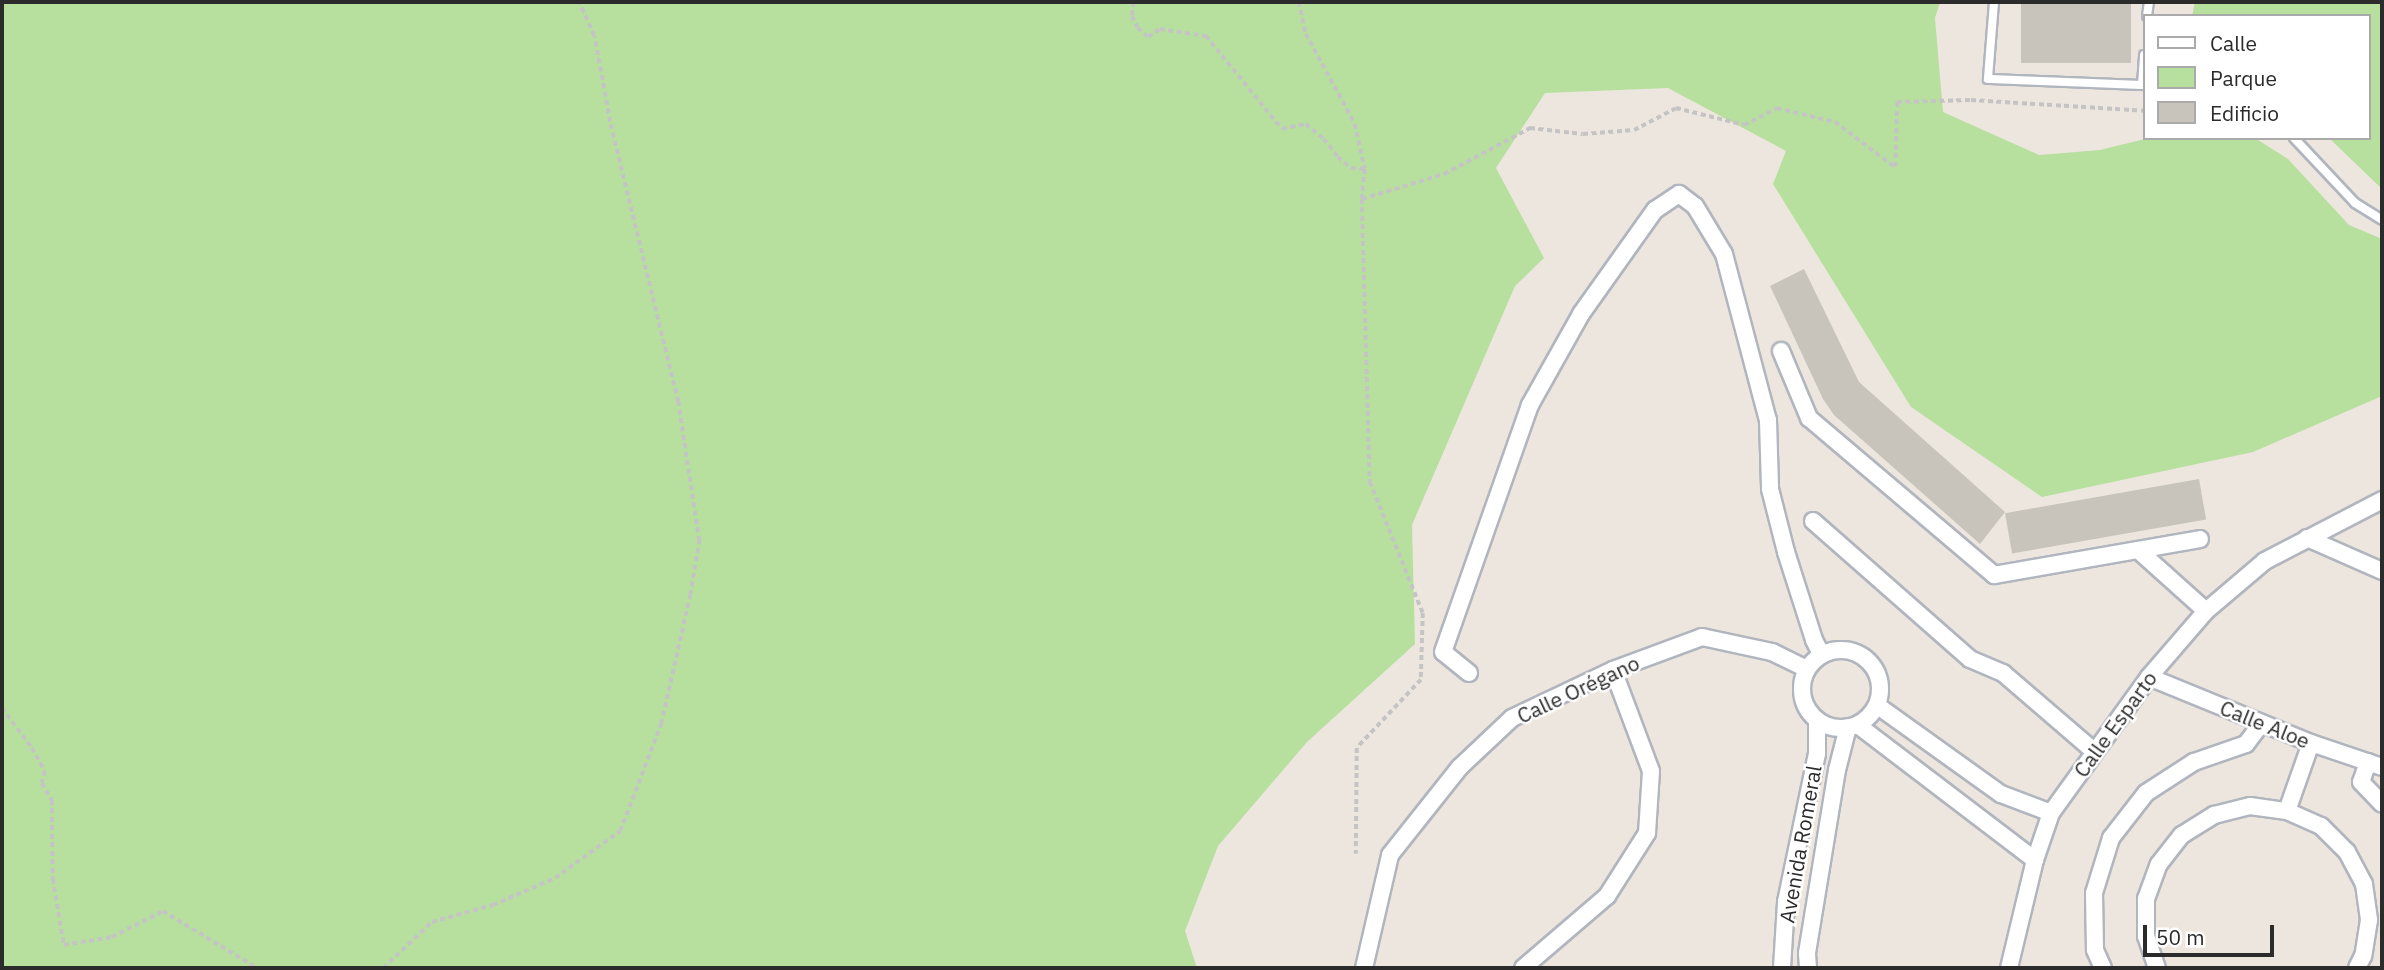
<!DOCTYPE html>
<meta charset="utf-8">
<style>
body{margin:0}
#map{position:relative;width:2384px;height:970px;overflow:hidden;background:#ece6de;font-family:"IBM Plex Sans",sans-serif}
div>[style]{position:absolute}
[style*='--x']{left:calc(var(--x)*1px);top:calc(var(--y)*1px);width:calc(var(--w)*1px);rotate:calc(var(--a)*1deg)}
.green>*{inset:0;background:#b7e09e}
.building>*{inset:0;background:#c8c4bc;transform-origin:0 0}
.path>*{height:3.5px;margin-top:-1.75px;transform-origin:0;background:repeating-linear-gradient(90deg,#c4c4c4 0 5px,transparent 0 8.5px)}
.roads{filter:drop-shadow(2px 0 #b1b5be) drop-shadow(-2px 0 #b1b5be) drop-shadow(0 2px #b1b5be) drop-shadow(0 -2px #b1b5be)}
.lane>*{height:8px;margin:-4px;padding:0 4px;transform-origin:4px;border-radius:4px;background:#fff}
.street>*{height:16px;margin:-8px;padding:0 8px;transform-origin:8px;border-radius:8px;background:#fff}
.street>.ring{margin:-8px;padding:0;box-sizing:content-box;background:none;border:16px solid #fff;border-radius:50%}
span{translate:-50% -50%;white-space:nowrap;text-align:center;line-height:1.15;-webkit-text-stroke:5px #fff;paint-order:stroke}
.street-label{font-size:21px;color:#2b2b2b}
.frame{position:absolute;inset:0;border:4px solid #2b2b2b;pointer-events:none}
.legend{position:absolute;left:2143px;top:14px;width:228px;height:126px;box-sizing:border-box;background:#fff;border:2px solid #aaa;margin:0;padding:9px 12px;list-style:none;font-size:21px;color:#2b2b2b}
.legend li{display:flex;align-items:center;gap:14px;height:35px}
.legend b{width:35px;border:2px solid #aaa}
.scale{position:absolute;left:2143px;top:925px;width:131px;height:32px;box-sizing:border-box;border:4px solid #2b2b2b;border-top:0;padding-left:9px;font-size:21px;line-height:24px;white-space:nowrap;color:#2b2b2b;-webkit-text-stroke:5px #fff;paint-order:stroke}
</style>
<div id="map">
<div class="green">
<div style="clip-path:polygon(2px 2px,1940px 2px,1935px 18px,1943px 112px,2039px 155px,2100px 150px,2149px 138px,2255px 138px,2288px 159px,2349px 225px,2382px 239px,2382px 396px,2253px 452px,2042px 497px,1911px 407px,1773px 184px,1786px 151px,1668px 88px,1545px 93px,1496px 168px,1544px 258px,1515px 286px,1412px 525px,1415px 644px,1307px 742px,1218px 846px,1185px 931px,1197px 968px,2px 968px)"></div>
<div style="clip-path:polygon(2195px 2px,2382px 2px,2382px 189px,2329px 138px,2368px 138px,2368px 16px,2192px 16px)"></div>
</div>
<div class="building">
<div style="left:2021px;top:2px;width:110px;height:61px"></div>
<div style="clip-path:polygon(1804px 269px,1859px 382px,2005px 512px,1980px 544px,1834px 415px,1823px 399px,1770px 286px)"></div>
<div style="left:2199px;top:479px;width:41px;height:197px;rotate:80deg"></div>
</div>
<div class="path">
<div style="--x:1134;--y:2;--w:14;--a:98"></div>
<div style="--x:1132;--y:16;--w:13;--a:63"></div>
<div style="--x:1138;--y:28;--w:13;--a:42"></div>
<div style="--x:1148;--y:37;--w:14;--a:-34"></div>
<div style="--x:1160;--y:29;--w:47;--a:8.7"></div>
<div style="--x:1206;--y:36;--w:120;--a:50.7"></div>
<div style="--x:1282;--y:129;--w:25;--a:-12"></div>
<div style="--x:1306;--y:124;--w:23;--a:40"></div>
<div style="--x:1324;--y:139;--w:23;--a:52"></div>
<div style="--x:1338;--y:157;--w:17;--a:40"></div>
<div style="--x:1351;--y:168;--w:14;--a:4"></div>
<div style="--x:1299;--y:2;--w:33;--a:78"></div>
<div style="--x:1306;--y:34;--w:102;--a:61.4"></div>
<div style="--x:1355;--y:124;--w:46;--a:77.5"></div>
<div style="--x:1365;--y:169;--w:30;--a:96"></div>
<div style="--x:1362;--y:199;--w:283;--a:88.4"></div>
<div style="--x:1370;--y:482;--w:141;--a:68"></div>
<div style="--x:1423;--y:613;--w:67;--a:91.7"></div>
<div style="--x:1421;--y:680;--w:93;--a:133.3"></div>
<div style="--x:1357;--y:748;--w:106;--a:90.5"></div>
<div style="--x:1362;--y:199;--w:86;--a:-17"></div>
<div style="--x:1444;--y:174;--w:98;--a:-28.1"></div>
<div style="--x:1530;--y:128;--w:53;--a:6.5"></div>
<div style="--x:1583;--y:134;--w:51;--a:-4.5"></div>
<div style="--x:1634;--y:130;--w:47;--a:-27.6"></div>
<div style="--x:1676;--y:108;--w:70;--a:14"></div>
<div style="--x:1744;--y:125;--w:37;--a:-27"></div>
<div style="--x:1777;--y:108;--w:60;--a:13.6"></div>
<div style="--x:1835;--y:122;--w:75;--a:36.9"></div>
<div style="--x:1895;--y:167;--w:65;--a:-88.2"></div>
<div style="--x:1897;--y:102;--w:74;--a:-1.5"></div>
<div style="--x:1971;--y:100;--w:173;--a:3.6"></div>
<div style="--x:2;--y:708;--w:50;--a:53.1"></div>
<div style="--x:32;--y:748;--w:26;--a:61"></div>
<div style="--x:45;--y:771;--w:12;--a:104"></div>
<div style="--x:42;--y:783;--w:20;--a:60"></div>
<div style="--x:52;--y:800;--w:79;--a:89.3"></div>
<div style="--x:53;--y:879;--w:67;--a:80.5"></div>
<div style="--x:64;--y:945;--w:49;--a:-9.5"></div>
<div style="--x:112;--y:937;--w:57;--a:-27"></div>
<div style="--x:163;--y:911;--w:110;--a:31.2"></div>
<div style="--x:383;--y:968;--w:67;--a:-43.2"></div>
<div style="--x:432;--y:922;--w:63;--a:-15.6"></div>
<div style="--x:493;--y:905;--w:68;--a:-23.5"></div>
<div style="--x:555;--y:878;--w:80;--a:-35.9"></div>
<div style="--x:620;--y:831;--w:115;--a:-69"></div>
<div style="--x:661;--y:724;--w:132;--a:-77.3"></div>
<div style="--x:690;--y:595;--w:55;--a:-80.5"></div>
<div style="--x:699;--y:541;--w:141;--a:-98.6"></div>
<div style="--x:678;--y:402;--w:288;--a:-103.7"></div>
<div style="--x:610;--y:122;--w:87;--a:-100.5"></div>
<div style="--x:594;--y:36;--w:37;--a:-114"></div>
</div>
<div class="roads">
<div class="lane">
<div style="--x:1994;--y:2;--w:77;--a:94.5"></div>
<div style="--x:1988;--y:79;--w:156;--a:2.2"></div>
<div style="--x:2147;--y:16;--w:14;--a:-82"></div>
<div style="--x:2142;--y:85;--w:30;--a:-86"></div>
<div style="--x:2294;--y:138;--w:89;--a:46.8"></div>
<div style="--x:2355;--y:203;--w:32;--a:32"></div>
</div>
<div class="street">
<div style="--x:1781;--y:351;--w:73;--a:67.3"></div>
<div style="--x:1809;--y:418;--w:243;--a:40.3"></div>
<div style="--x:1994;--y:575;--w:209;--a:-9.9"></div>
<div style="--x:1813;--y:521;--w:209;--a:41.3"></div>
<div style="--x:1970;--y:659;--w:36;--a:23"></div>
<div style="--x:2003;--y:673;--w:121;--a:40.7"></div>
<div style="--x:2307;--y:538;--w:82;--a:23.7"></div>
<div style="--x:2138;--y:550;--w:91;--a:41.9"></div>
<div class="ring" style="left:1802px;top:650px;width:62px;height:62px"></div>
<div style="--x:1469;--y:673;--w:33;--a:-141"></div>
<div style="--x:1443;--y:652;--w:262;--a:-70.6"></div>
<div style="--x:1530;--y:405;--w:104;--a:-60.7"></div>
<div style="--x:1581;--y:314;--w:128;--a:-54.6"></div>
<div style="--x:1655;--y:210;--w:29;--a:-34"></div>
<div style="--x:1679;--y:194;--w:20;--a:37"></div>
<div style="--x:1695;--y:206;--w:56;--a:58.9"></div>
<div style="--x:1724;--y:254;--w:172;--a:75.2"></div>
<div style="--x:1768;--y:420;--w:69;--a:88.3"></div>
<div style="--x:1770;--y:489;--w:65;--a:75.7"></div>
<div style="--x:1786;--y:552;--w:92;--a:72.3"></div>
<div style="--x:1814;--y:640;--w:16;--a:63"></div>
<div style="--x:2149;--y:677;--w:175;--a:22.2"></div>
<div style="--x:2311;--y:743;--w:75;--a:18.7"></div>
<div style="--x:1878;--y:706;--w:151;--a:35.6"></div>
<div style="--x:2001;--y:794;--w:53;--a:20.8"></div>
<div style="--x:1859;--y:726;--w:221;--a:37.3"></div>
<div style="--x:2368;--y:762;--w:21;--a:109"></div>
<div style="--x:2361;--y:782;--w:30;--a:46"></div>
<div style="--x:2287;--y:811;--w:72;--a:-70.6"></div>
<div style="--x:1364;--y:968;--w:116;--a:-77"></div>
<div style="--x:1390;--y:855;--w:112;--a:-51.5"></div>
<div style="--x:1460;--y:767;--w:71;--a:-43.3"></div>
<div style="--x:1512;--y:718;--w:112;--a:-25.4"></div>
<div style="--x:1613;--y:670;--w:95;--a:-20.3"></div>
<div style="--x:1702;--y:637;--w:72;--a:12.1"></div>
<div style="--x:1772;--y:652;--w:39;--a:26"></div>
<div style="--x:1523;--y:968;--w:111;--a:-40.6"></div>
<div style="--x:1607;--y:896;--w:75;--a:-57.6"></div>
<div style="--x:1647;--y:833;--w:62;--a:-86.3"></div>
<div style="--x:1651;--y:771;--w:108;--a:-110.6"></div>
<div style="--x:1782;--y:968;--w:66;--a:-86.5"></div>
<div style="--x:1786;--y:902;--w:151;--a:-78.2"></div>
<div style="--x:1817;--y:754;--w:34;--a:-90"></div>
<div style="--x:1808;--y:968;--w:15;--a:-94"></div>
<div style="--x:1807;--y:953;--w:185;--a:-80.7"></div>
<div style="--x:1837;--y:770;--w:44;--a:-75.7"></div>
<div style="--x:2009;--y:968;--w:111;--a:-76.5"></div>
<div style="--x:2035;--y:860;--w:50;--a:-71.2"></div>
<div style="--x:2051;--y:813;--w:168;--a:-54.2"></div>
<div style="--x:2149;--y:677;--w:87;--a:-49.2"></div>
<div style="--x:2206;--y:611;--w:77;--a:-40.3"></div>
<div style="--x:2265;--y:561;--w:132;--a:-27.5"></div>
<div style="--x:2103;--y:968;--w:20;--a:-114"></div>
<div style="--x:2095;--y:950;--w:57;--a:-91"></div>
<div style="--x:2094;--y:893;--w:58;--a:-72.8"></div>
<div style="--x:2111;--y:838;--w:57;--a:-52.1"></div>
<div style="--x:2146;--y:793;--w:57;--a:-32.9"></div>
<div style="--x:2194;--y:762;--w:55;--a:-19.1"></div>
<div style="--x:2246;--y:744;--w:26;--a:-53"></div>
<div style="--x:2157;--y:968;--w:34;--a:-109"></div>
<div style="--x:2146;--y:936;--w:37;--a:-90"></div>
<div style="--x:2146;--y:899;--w:37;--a:-70"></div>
<div style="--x:2159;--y:864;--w:37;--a:-52"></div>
<div style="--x:2182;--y:835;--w:38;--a:-32"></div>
<div style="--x:2214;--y:815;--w:37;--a:-14"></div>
<div style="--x:2250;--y:806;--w:37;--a:8"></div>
<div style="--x:2287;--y:811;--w:37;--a:24"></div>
<div style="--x:2321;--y:826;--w:37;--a:45"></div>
<div style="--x:2347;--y:852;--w:36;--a:62"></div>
<div style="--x:2364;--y:884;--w:36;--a:82"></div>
<div style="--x:2369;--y:920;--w:36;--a:99"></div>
<div style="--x:2363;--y:956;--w:13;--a:117"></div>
</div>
</div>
<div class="street-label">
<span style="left:1578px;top:689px;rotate:-25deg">Calle Orégano</span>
<span style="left:2115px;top:724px;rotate:-54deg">Calle Esparto</span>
<span style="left:2265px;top:724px;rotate:22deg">Calle Aloe</span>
<span style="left:1800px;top:844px;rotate:-80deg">Avenida Romeral</span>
</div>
<div class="frame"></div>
<ul class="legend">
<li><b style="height:9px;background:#fff"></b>Calle</li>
<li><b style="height:19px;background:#b7e09e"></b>Parque</li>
<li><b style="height:19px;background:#c8c4bc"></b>Edificio</li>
</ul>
<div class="scale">50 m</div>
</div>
